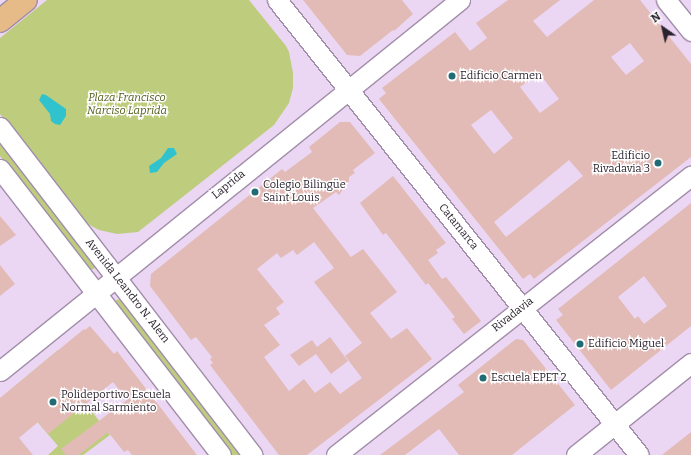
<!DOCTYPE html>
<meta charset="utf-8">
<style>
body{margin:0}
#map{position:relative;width:691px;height:455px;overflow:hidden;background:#ebd6f4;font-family:Bitter,serif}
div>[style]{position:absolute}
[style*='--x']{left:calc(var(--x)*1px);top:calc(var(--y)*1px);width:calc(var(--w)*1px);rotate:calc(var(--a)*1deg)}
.green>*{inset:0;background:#becd7d}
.water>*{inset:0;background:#31c3cd}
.building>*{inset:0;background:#e2bbb6}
.roads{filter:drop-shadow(1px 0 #a28eaa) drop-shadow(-1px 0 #a28eaa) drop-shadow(0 1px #a28eaa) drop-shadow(0 -1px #a28eaa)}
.minor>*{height:19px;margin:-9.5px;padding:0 9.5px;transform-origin:9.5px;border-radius:9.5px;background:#fff}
.major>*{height:22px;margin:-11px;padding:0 11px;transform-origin:11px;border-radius:11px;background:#e6bb87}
.dots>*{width:11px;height:11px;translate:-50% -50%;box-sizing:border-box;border:2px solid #fff;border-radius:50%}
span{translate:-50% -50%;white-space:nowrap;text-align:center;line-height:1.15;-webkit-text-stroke:3px #fff;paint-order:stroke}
.poi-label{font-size:11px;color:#2b232e}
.left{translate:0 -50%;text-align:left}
.right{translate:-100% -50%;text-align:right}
.park-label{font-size:11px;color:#515c1b;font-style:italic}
.street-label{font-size:11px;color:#2b232e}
.north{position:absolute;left:643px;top:8px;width:40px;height:40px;-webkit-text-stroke:3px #fff;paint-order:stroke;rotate:326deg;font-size:11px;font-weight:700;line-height:16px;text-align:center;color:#2b232e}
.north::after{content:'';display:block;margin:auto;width:14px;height:18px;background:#2b232e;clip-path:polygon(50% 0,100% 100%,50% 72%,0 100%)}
</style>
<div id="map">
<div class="green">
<div style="clip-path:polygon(47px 0,249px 0,286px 46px,289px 52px,293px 73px,293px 88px,289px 103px,274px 125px,138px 232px,117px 234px,99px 230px,84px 222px,0 114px,0 38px)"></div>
<div style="clip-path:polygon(0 141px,96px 265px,94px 269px,88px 270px,0 156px)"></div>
<div style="clip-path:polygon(121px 299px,242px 455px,230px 455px,114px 304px,116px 300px)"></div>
<div style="clip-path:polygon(58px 350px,92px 393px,83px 400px,110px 435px,83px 455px,48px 455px,58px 446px,10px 390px)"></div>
</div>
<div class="water">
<div style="clip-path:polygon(42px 94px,46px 95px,66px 109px,66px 116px,60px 125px,55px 124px,51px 121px,50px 114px,39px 100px)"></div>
<div style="clip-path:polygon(168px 148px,174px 148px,177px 154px,164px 163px,157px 172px,150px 173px,149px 166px,161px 158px)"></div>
</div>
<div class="building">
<div style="clip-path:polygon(303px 0,402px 0,413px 14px,394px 31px,393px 30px,360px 56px,347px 55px)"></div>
<div style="clip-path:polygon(evenodd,508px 0,560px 0,533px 21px,547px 37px,594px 0,640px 0,691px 64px,691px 157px,534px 279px,530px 274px,523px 279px,379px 99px,386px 93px,382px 88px,455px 32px,470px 51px,487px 38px,476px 23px,508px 0,630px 43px,644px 61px,626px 75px,611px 57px,630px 43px,508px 0,539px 73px,559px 99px,540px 113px,520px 87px,539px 73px,508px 0,491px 110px,513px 138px,494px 154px,471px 125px,491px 110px,508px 0,569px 160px,583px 176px,506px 237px,494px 222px,569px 160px)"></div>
<div style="clip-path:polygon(evenodd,340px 122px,350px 122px,375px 153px,353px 170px,355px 173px,349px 177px,349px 181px,339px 195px,336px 192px,313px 208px,351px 257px,363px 249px,397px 292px,370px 313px,391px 339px,407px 328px,432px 359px,307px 455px,279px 455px,210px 365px,213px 363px,210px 359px,212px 357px,196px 337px,191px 340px,150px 286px,151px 274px,282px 169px,285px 172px,312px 152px,309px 147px,340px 122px,314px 242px,334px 268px,314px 282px,362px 343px,345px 356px,362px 378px,340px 394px,330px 382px,315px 393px,304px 379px,289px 391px,264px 357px,280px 345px,264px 325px,280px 314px,276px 308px,284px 302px,257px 269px,277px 253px,281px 258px,293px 250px,297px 255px,314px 242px)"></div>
<div style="clip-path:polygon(393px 176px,446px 243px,436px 250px,438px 253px,428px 260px,442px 279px,446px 277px,481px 321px,464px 334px,452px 319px,455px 317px,428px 283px,426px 285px,386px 233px,383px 235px,360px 203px)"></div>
<div style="clip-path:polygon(evenodd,691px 203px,691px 326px,611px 390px,556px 320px,563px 315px,558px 309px,691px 203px,644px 276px,667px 306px,644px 324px,638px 316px,635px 319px,618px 297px,644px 276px)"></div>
<div style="clip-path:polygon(0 216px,16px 235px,0 246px)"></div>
<div style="clip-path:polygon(0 265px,15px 284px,0 296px)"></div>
<div style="clip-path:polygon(90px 326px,114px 354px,117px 351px,197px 455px,132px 455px,128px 450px,124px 452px,108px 432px,79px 455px,66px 455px,61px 449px,127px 400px,113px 382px,48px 434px,38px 422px,19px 438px,33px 455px,0 455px,0 398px,84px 329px,85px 330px)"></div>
<div style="clip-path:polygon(330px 337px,348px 361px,331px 374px,316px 354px,299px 366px,290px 355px,312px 340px,317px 347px)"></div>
<div style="clip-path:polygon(516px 339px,523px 340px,575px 405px,512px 455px,459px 455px,439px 429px,405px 455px,380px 455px,464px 392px,458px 385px)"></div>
<div style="clip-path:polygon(691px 432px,691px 455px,662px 455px)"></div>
</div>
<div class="roads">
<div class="minor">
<div style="--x:277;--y:0;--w:581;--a:51.49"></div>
<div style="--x:666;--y:0;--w:40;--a:51"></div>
<div style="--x:0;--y:127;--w:414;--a:52.4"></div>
<div style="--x:0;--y:169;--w:361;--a:52.3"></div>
<div style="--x:0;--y:371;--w:591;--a:-38.89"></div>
<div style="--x:336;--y:455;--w:452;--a:-38.2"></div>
<div style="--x:576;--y:455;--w:147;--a:-38.7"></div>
</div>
<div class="major">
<div style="--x:0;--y:21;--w:33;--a:-39"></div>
</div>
</div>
<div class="dots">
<div style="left:452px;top:76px;background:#216b75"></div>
<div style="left:658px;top:163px;background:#216b75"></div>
<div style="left:255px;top:192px;background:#216b75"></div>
<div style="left:580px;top:344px;background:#216b75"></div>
<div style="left:483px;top:378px;background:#216b75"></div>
<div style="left:53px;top:402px;background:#216b75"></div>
</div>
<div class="poi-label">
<span class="left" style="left:460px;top:76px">Edificio Carmen</span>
<span class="right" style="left:650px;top:163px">Edificio<br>Rivadavia 3</span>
<span class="left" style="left:263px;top:192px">Colegio Bilingüe<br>Saint Louis</span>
<span class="left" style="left:588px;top:344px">Edificio Miguel</span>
<span class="left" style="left:491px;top:378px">Escuela EPET 2</span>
<span class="left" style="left:61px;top:402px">Polideportivo Escuela<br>Normal Sarmiento</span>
</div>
<div class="park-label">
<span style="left:127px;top:105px">Plaza Francisco<br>Narciso Laprida</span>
</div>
<div class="street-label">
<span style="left:229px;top:185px;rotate:-39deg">Laprida</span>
<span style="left:458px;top:227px;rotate:51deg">Catamarca</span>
<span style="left:127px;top:291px;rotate:52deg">Avenida Leandro N. Alem</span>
<span style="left:513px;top:315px;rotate:-38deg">Rivadavia</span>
</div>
<div class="north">N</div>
</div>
